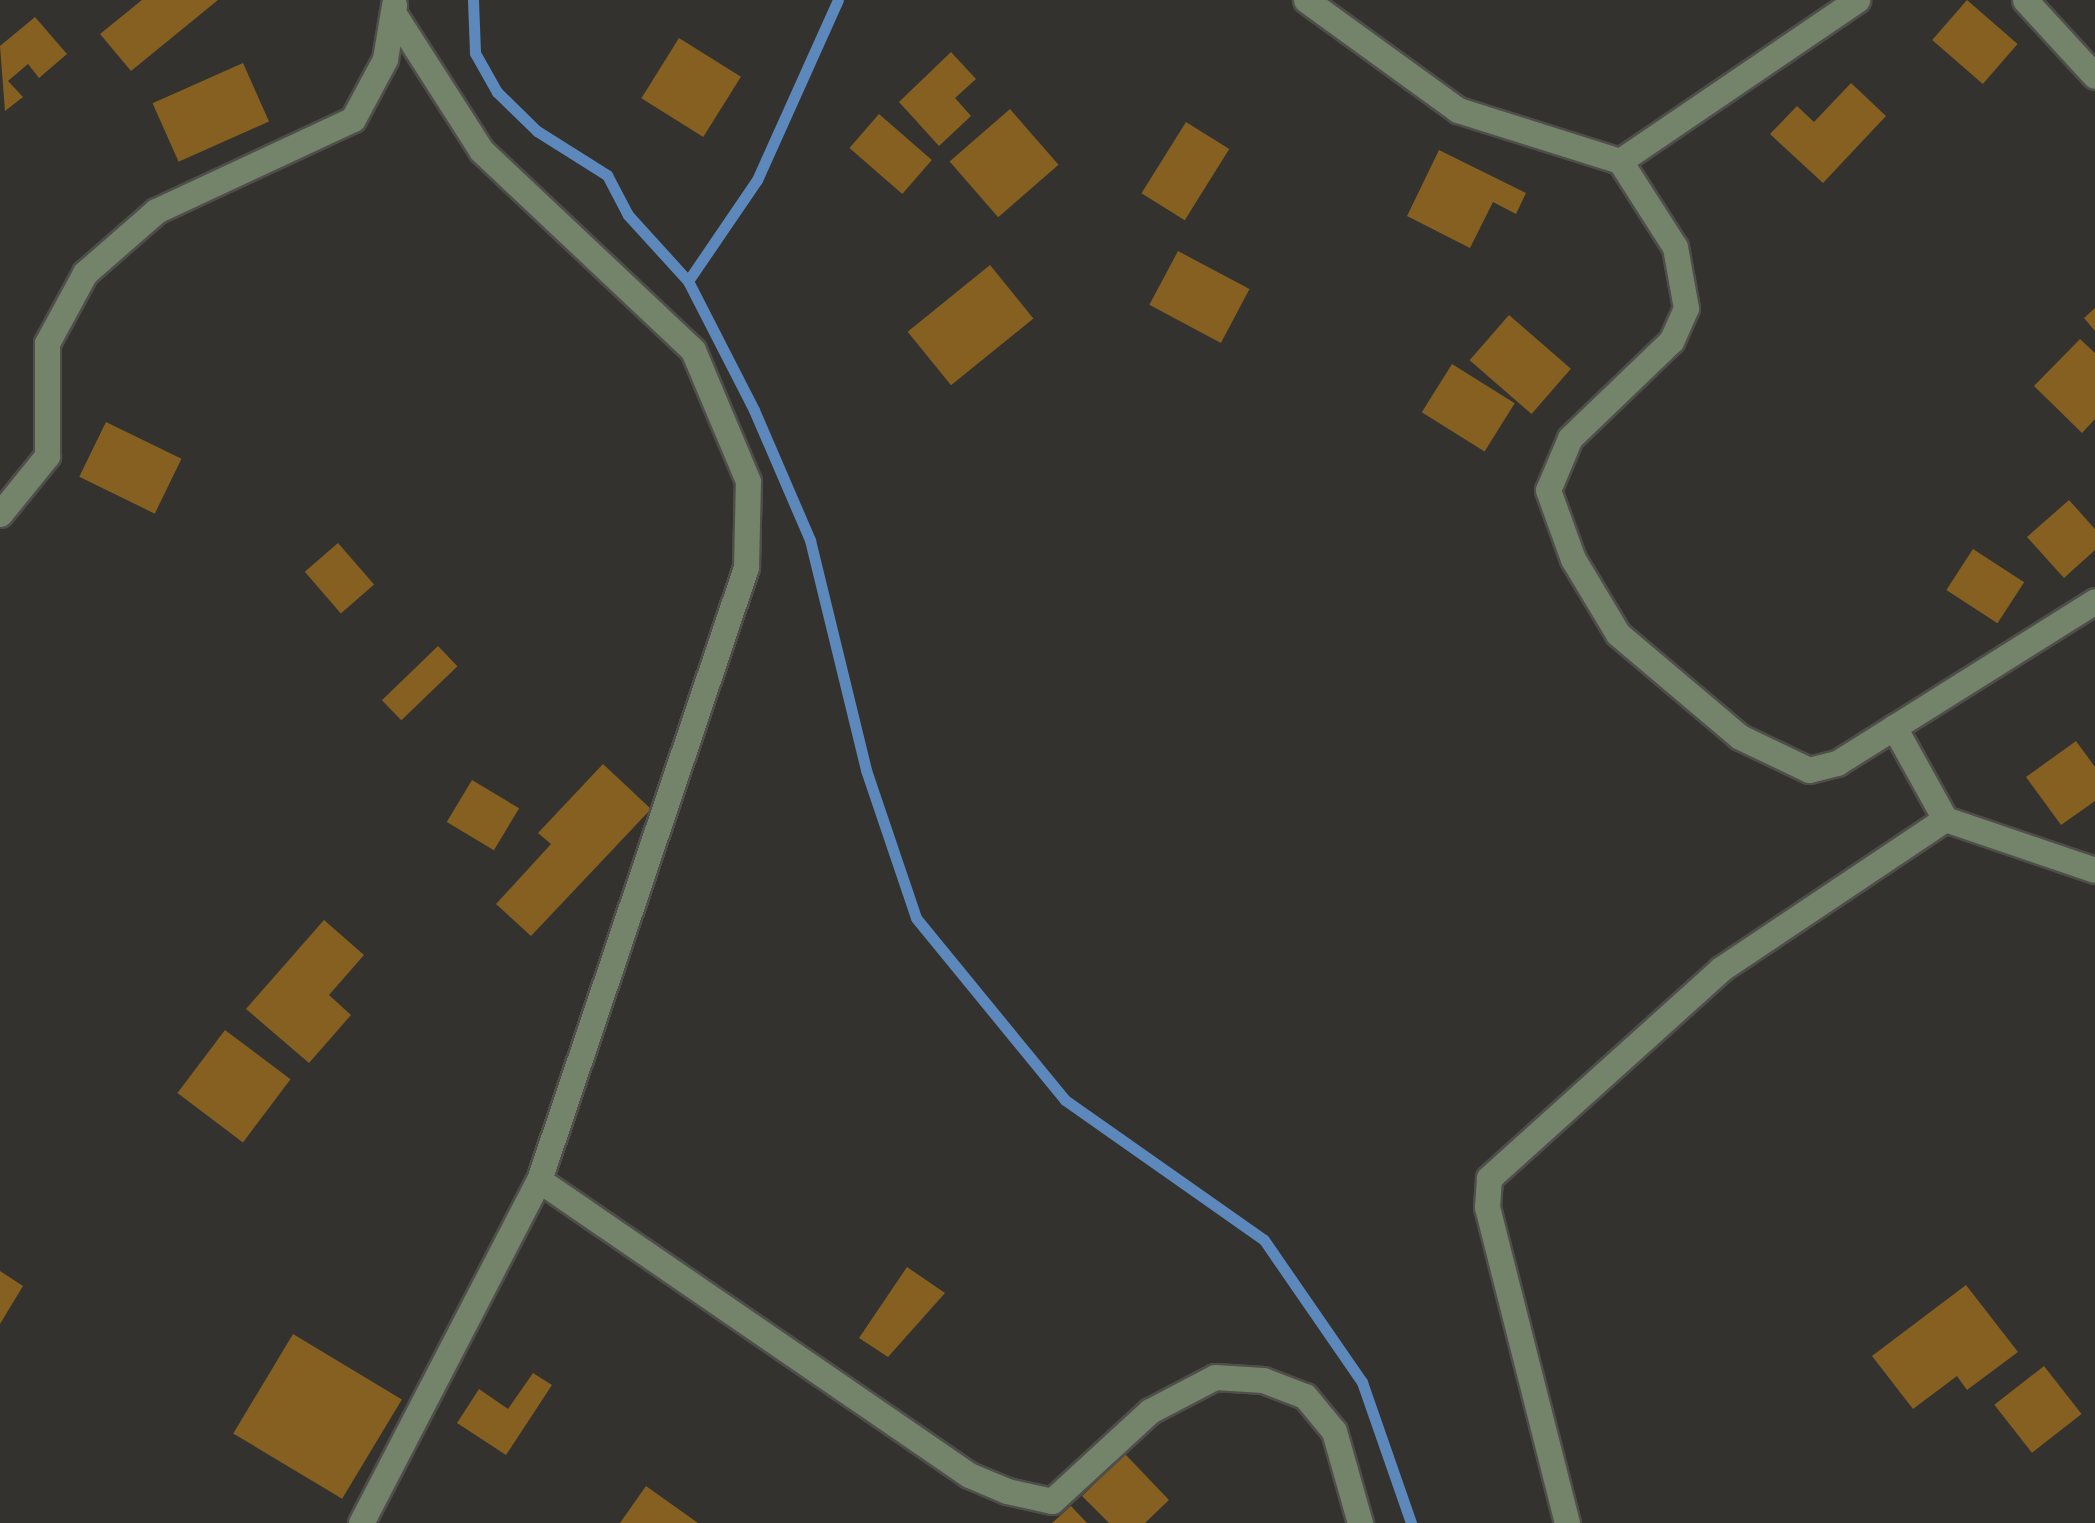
<!DOCTYPE html>
<style>
body{margin:0}
#map{position:relative;width:2095px;height:1523px;overflow:hidden;background:#33322f;font-family:Overpass,sans-serif}
div>[style]{position:absolute}
[style*='--x']{left:calc(var(--x)*1px);top:calc(var(--y)*1px);width:calc(var(--w)*1px);rotate:calc(var(--a)*1deg)}
.stream>*{height:11px;margin:-5.5px;padding:0 5.5px;transform-origin:5.5px;border-radius:5.5px;background:#5d88bb}
.building>*{inset:0;background:#866021;transform-origin:0 0}
.roads{filter:drop-shadow(2px 0 #4f4e4b) drop-shadow(-2px 0 #4f4e4b) drop-shadow(0 2px #4f4e4b) drop-shadow(0 -2px #4f4e4b)}
.minor>*{height:25px;margin:-12.5px;padding:0 12.5px;transform-origin:12.5px;border-radius:12.5px;background:#74846a}
span{translate:-50% -50%;white-space:nowrap;text-align:center;line-height:1.15;-webkit-text-stroke:8px #1a1a19;paint-order:stroke}
</style>
<div id="map">
<div class="stream">
<div style="--x:473;--y:0;--w:53;--a:87.8"></div>
<div style="--x:475;--y:53;--w:45;--a:60.6"></div>
<div style="--x:497;--y:92;--w:56;--a:44.3"></div>
<div style="--x:537;--y:131;--w:83;--a:32.2"></div>
<div style="--x:607;--y:175;--w:45;--a:62.3"></div>
<div style="--x:628;--y:215;--w:89;--a:47.7"></div>
<div style="--x:688;--y:281;--w:145;--a:62.9"></div>
<div style="--x:754;--y:410;--w:142;--a:66.7"></div>
<div style="--x:810;--y:540;--w:237;--a:76.3"></div>
<div style="--x:866;--y:770;--w:156;--a:71.3"></div>
<div style="--x:916;--y:918;--w:235;--a:50.7"></div>
<div style="--x:1065;--y:1100;--w:243;--a:35.1"></div>
<div style="--x:1264;--y:1240;--w:173;--a:55.4"></div>
<div style="--x:1362;--y:1382;--w:149;--a:70.8"></div>
<div style="--x:688;--y:281;--w:122;--a:-55.7"></div>
<div style="--x:757;--y:180;--w:197;--a:-65.8"></div>
</div>
<div class="building">
<div style="clip-path:polygon(142px 0,218px 0,131px 71px,100px 34px)"></div>
<div style="left:1967px;top:0;width:67px;height:53px;rotate:41deg"></div>
<div style="clip-path:polygon(35px 17px,67px 54px,39px 78px,28px 64px,8px 81px,23px 97px,5px 111px,0 46px)"></div>
<div style="left:679px;top:38px;width:73px;height:71px;rotate:32deg"></div>
<div style="clip-path:polygon(951px 52px,976px 79px,955px 98px,971px 116px,939px 146px,899px 102px)"></div>
<div style="left:243px;top:63px;width:64px;height:99px;rotate:66deg"></div>
<div style="clip-path:polygon(1851px 83px,1886px 116px,1823px 183px,1770px 134px,1797px 106px,1814px 122px)"></div>
<div style="left:1010px;top:109px;width:74px;height:80px;rotate:49deg"></div>
<div style="left:879px;top:114px;width:70px;height:45px;rotate:41deg"></div>
<div style="left:1186px;top:122px;width:51px;height:84px;rotate:32deg"></div>
<div style="clip-path:polygon(1439px 150px,1526px 193px,1516px 214px,1493px 202px,1470px 248px,1407px 216px)"></div>
<div style="left:1178px;top:251px;width:81px;height:61px;rotate:28deg"></div>
<div style="left:990px;top:265px;width:69px;height:106px;rotate:51deg"></div>
<div style="clip-path:polygon(2095px 308px,2095px 331px,2084px 318px)"></div>
<div style="left:1509px;top:315px;width:82px;height:60px;rotate:41deg"></div>
<div style="clip-path:polygon(2080px 339px,2095px 353px,2095px 419px,2082px 433px,2034px 386px)"></div>
<div style="left:1452px;top:364px;width:74px;height:57px;rotate:32deg"></div>
<div style="left:106px;top:422px;width:84px;height:61px;rotate:26deg"></div>
<div style="clip-path:polygon(2069px 500px,2095px 529px,2095px 550px,2064px 578px,2027px 537px)"></div>
<div style="left:338px;top:543px;width:55px;height:44px;rotate:49deg"></div>
<div style="left:1973px;top:549px;width:61px;height:49px;rotate:33deg"></div>
<div style="left:438px;top:646px;width:28px;height:78px;rotate:46deg"></div>
<div style="clip-path:polygon(2076px 741px,2095px 767px,2095px 801px,2061px 825px,2026px 777px)"></div>
<div style="clip-path:polygon(603px 764px,651px 809px,531px 936px,496px 904px,551px 844px,538px 833px)"></div>
<div style="left:472px;top:780px;width:55px;height:49px;rotate:31deg"></div>
<div style="clip-path:polygon(324px 920px,364px 955px,329px 995px,351px 1015px,309px 1063px,246px 1009px)"></div>
<div style="left:225px;top:1030px;width:82px;height:79px;rotate:37deg"></div>
<div style="clip-path:polygon(907px 1267px,945px 1293px,888px 1357px,859px 1338px)"></div>
<div style="clip-path:polygon(0 1271px,23px 1286px,0 1324px)"></div>
<div style="clip-path:polygon(1966px 1285px,2018px 1352px,1967px 1390px,1957px 1376px,1913px 1409px,1872px 1356px)"></div>
<div style="left:293px;top:1334px;width:127px;height:116px;rotate:31deg"></div>
<div style="left:2044px;top:1366px;width:61px;height:63px;rotate:52deg"></div>
<div style="clip-path:polygon(533px 1373px,552px 1385px,506px 1455px,457px 1423px,479px 1389px,508px 1409px)"></div>
<div style="clip-path:polygon(1125px 1454px,1169px 1500px,1145px 1523px,1109px 1523px,1082px 1496px)"></div>
<div style="clip-path:polygon(646px 1486px,698px 1523px,620px 1523px)"></div>
<div style="clip-path:polygon(1071px 1506px,1087px 1523px,1052px 1523px)"></div>
</div>
<div class="roads">
<div class="minor">
<div style="--x:1306;--y:0;--w:188;--a:35.9"></div>
<div style="--x:1458;--y:110;--w:170;--a:17.5"></div>
<div style="--x:1620;--y:161;--w:287;--a:-34.2"></div>
<div style="--x:2025;--y:0;--w:103;--a:47.4"></div>
<div style="--x:1620;--y:161;--w:102;--a:57.4"></div>
<div style="--x:1675;--y:247;--w:62;--a:79.8"></div>
<div style="--x:1686;--y:308;--w:36;--a:114"></div>
<div style="--x:1671;--y:341;--w:140;--a:136.2"></div>
<div style="--x:1570;--y:438;--w:56;--a:112.9"></div>
<div style="--x:1548;--y:490;--w:73;--a:70.1"></div>
<div style="--x:1573;--y:559;--w:87;--a:59"></div>
<div style="--x:1618;--y:634;--w:160;--a:40.2"></div>
<div style="--x:1740;--y:737;--w:76;--a:25.6"></div>
<div style="--x:1809;--y:770;--w:29;--a:-14"></div>
<div style="--x:1837;--y:763;--w:305;--a:-32.1"></div>
<div style="--x:0;--y:514;--w:75;--a:-51"></div>
<div style="--x:47;--y:456;--w:113;--a:-90"></div>
<div style="--x:47;--y:343;--w:80;--a:-61.5"></div>
<div style="--x:85;--y:273;--w:94;--a:-41.1"></div>
<div style="--x:156;--y:211;--w:217;--a:-25"></div>
<div style="--x:353;--y:119;--w:68;--a:-61.9"></div>
<div style="--x:385;--y:59;--w:55;--a:-80.5"></div>
<div style="--x:1894;--y:727;--w:105;--a:61"></div>
<div style="--x:1945;--y:819;--w:158;--a:18.8"></div>
<div style="--x:539;--y:1180;--w:521;--a:34.45"></div>
<div style="--x:969;--y:1475;--w:41;--a:22.8"></div>
<div style="--x:1007;--y:1491;--w:46;--a:12.5"></div>
<div style="--x:1052;--y:1501;--w:133;--a:-42.6"></div>
<div style="--x:1150;--y:1411;--w:73;--a:-27.6"></div>
<div style="--x:1215;--y:1377;--w:48;--a:3.6"></div>
<div style="--x:1263;--y:1380;--w:45;--a:20.9"></div>
<div style="--x:1305;--y:1396;--w:45;--a:50.4"></div>
<div style="--x:1334;--y:1431;--w:96;--a:74.2"></div>
<div style="--x:361;--y:1523;--w:386;--a:-62.6"></div>
<div style="--x:539;--y:1180;--w:647;--a:-71.34"></div>
<div style="--x:746;--y:567;--w:86;--a:-88.7"></div>
<div style="--x:748;--y:481;--w:142;--a:-112.8"></div>
<div style="--x:693;--y:350;--w:291;--a:-136.7"></div>
<div style="--x:481;--y:150;--w:161;--a:-122.6"></div>
<div style="--x:1567;--y:1523;--w:326;--a:-104.2"></div>
<div style="--x:1487;--y:1207;--w:29;--a:-86"></div>
<div style="--x:1489;--y:1178;--w:312;--a:-42"></div>
<div style="--x:1721;--y:969;--w:270;--a:-33.8"></div>
</div>
</div>
</div>
